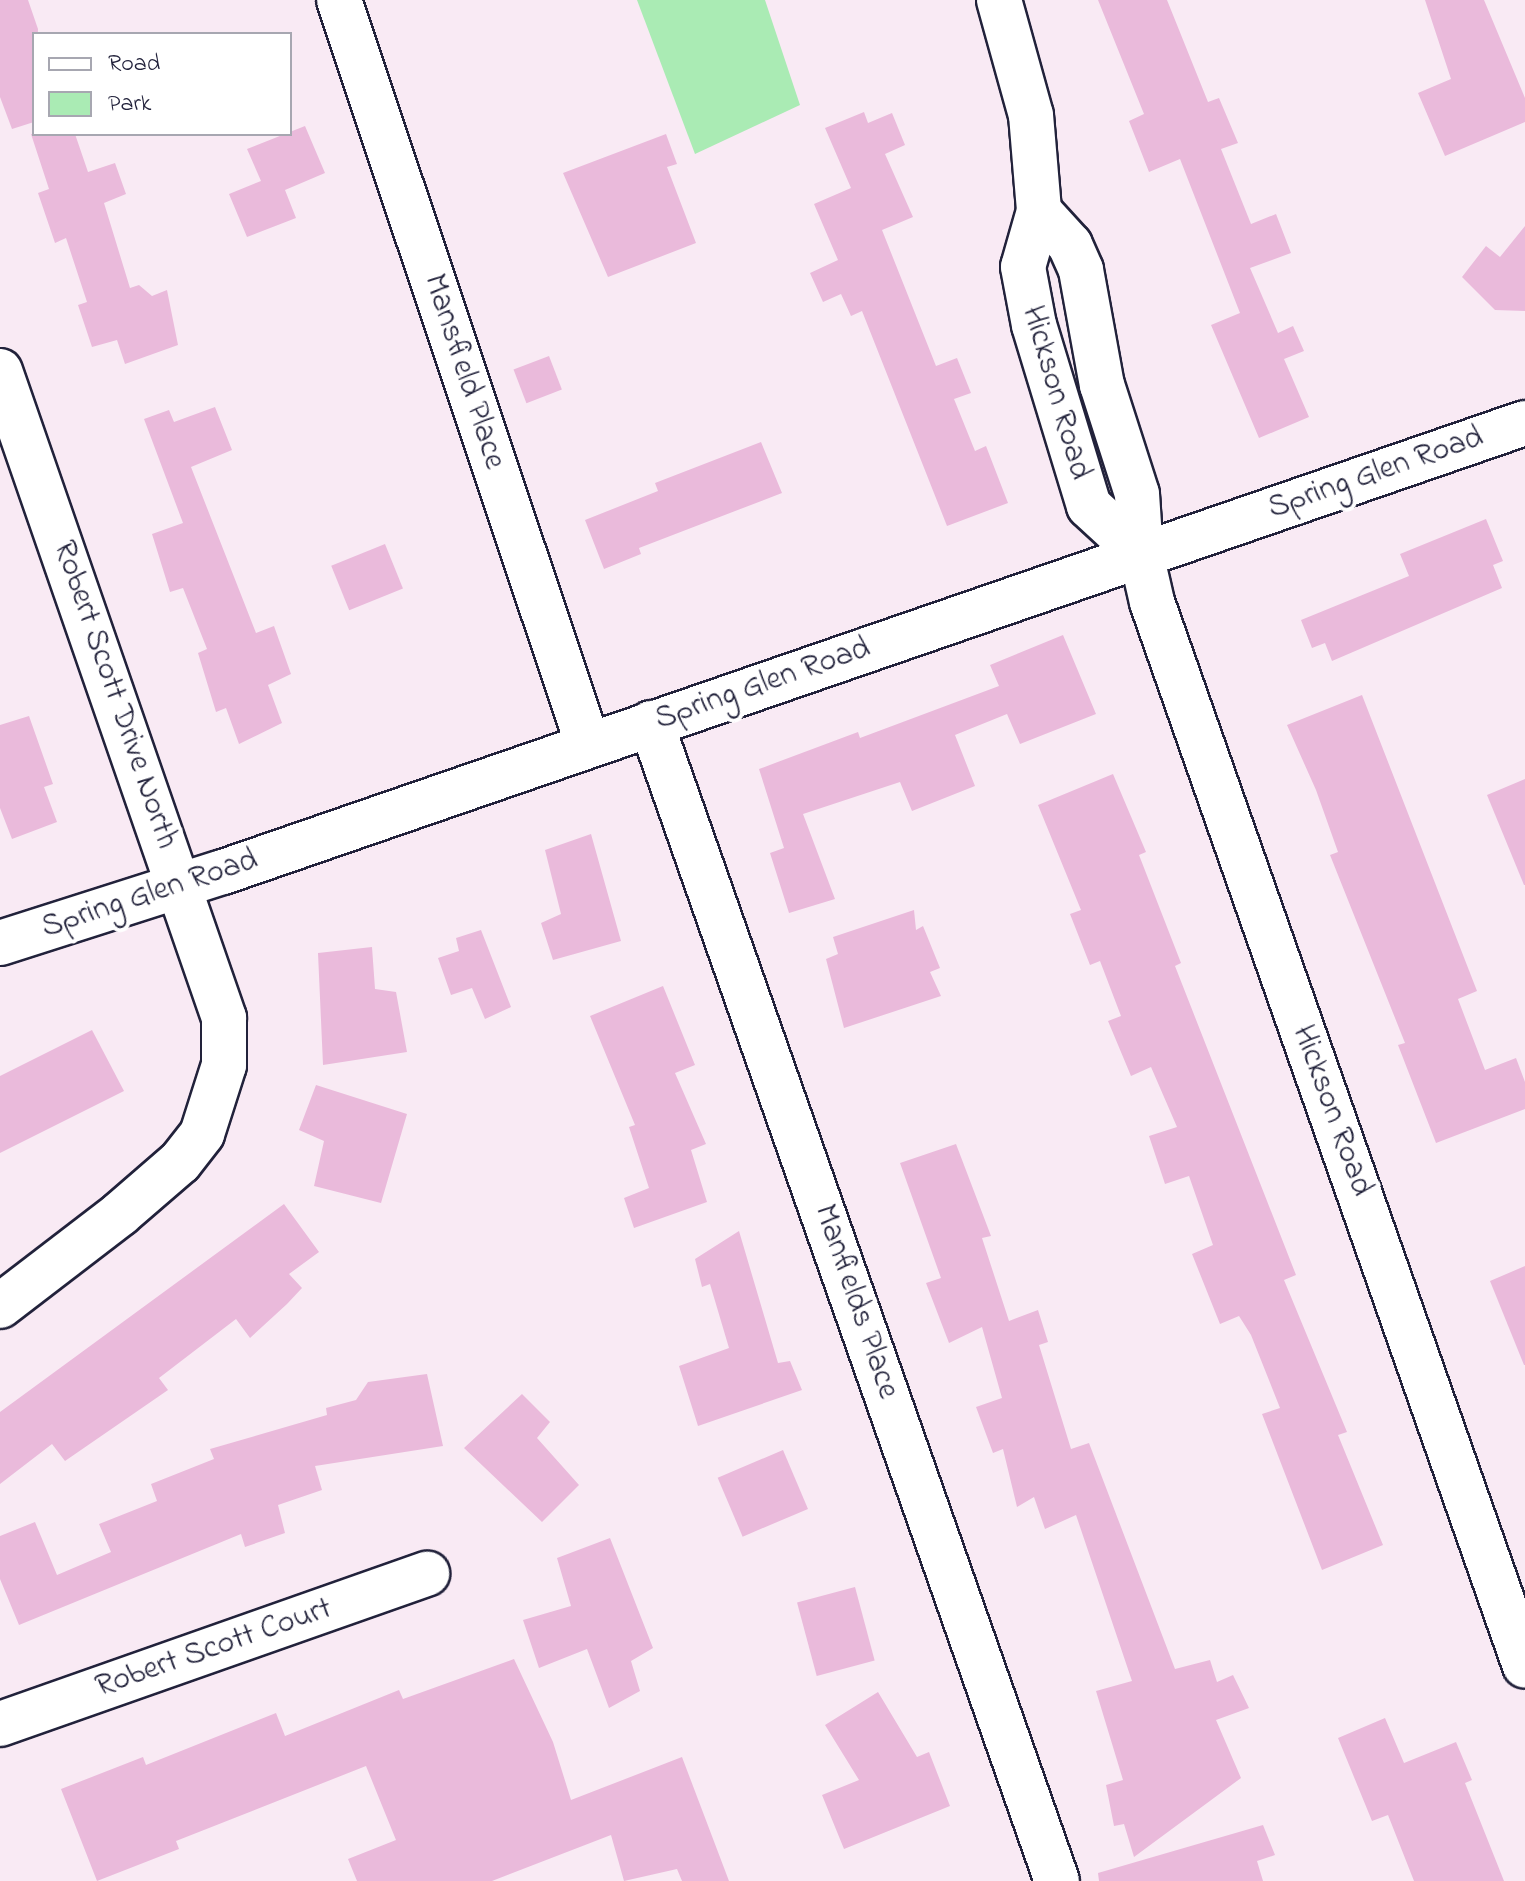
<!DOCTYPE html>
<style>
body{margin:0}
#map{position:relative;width:1525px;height:1881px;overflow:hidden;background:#f9eaf4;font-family:"Indie Flower",sans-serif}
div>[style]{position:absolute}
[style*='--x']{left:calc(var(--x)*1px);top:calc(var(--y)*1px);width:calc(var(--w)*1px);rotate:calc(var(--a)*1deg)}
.green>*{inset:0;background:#aaebb4}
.building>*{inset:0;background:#eabadb;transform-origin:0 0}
.roads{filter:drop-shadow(2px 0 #22223b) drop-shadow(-2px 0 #22223b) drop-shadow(0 2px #22223b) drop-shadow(0 -2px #22223b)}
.minor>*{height:44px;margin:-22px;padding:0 22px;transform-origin:22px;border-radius:22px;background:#fff}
span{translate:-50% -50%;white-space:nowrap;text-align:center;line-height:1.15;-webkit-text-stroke:8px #fff;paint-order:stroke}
.street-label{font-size:32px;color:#22223b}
.legend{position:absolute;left:32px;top:32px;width:260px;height:104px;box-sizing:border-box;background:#fff;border:2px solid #a7a7b1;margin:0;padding:10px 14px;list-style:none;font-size:24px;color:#22223b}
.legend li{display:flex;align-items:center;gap:16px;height:40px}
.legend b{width:40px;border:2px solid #a7a7b1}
</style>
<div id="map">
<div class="green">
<div style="clip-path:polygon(637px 0,765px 0,800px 105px,695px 154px)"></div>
</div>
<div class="building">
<div style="clip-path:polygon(0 0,28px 0,38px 29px,34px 122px,12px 129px,0 97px)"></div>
<div style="clip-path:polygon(1098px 0,1167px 0,1208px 102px,1219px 98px,1238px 143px,1221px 149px,1251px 224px,1276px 214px,1291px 253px,1250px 268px,1278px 333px,1293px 326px,1304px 351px,1284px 359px,1309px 417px,1259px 438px,1211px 325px,1240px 313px,1180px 159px,1149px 172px,1129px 121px,1144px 114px)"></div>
<div style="clip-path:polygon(1425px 0,1484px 0,1525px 98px,1525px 122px,1445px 156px,1418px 93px,1451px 79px)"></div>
<div style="clip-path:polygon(864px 112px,868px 123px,892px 113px,905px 145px,885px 154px,913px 217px,882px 230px,936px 366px,957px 358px,971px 393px,954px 399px,975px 451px,986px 446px,1008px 503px,947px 526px,862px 311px,851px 316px,841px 294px,823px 302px,810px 273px,838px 260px,814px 204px,851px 188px,825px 128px)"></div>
<div style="clip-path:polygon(305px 126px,325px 173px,285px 190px,296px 218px,247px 237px,229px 194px,261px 181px,247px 149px)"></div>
<div style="clip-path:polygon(31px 134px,75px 134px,88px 172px,115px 163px,126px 194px,104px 203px,130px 288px,139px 285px,152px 296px,167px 290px,178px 345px,125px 364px,117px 340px,92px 347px,78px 305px,87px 302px,66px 238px,55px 243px,38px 193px,49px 189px)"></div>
<div style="clip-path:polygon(666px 134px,677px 164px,667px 167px,696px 243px,608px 277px,563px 173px)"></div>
<div style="clip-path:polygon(1525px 226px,1525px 311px,1495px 310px,1462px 277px,1486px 246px,1500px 257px)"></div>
<div style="left:549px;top:356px;width:36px;height:38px;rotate:69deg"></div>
<div style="clip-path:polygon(215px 407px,232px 450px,191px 467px,256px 633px,274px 626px,291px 674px,268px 685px,282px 723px,239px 744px,226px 708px,216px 712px,198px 653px,207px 649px,183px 588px,170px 592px,152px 534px,183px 523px,144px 419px,169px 410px,174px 422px)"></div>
<div style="clip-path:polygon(761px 442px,782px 493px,639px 548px,641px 554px,604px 569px,585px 520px,658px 491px,655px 483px)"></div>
<div style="clip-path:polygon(1486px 519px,1503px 561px,1493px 565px,1502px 588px,1332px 661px,1325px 643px,1312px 648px,1301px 620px,1409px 576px,1400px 554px)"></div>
<div style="left:385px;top:544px;width:48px;height:58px;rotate:68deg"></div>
<div style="clip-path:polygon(1063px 635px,1096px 714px,1020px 744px,1007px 714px,955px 735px,975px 786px,912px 811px,900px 782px,803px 814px,835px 899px,789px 913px,770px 853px,784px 848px,759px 769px,858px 732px,860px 738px,999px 686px,990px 665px)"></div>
<div style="clip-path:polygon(1362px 695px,1477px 991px,1458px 999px,1485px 1070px,1516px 1058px,1525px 1082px,1525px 1109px,1436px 1143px,1398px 1045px,1405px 1043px,1330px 855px,1338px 852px,1316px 790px,1287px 725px)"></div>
<div style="clip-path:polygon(29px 716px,53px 784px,44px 787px,57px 822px,12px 839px,0 808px,0 725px)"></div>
<div style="clip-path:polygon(1113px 774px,1146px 852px,1139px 855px,1181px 963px,1175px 966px,1296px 1275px,1284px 1280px,1347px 1432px,1338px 1435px,1383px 1545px,1322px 1570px,1262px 1414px,1280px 1408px,1251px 1335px,1239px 1316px,1220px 1324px,1192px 1254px,1213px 1245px,1189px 1176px,1165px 1184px,1149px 1136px,1177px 1127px,1151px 1067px,1131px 1076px,1108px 1021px,1121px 1016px,1100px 961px,1090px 965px,1070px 914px,1081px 910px,1038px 805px)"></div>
<div style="clip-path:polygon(1525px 779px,1525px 885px,1524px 885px,1487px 795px)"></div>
<div style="clip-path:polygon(591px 834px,621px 941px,553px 960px,541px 923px,561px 914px,545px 850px)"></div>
<div style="clip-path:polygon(914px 910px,916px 930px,923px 926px,940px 968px,930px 972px,941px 996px,844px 1028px,826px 959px,838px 954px,833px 937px)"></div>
<div style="clip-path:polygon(481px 930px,511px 1007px,485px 1019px,472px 988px,451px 995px,438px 958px,459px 951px,456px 938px)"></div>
<div style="clip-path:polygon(372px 947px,375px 989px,396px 992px,407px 1052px,323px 1065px,318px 953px)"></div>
<div style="clip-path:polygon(663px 986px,695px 1065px,675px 1073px,706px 1144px,691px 1150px,707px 1202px,634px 1228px,624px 1198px,649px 1188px,629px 1127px,635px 1125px,590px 1016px)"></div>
<div style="clip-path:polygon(92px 1030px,124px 1091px,0 1153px,0 1076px)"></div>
<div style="clip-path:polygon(316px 1085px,407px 1114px,381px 1203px,314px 1186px,324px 1141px,299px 1130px)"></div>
<div style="clip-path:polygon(956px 1144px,991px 1236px,982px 1238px,1009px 1321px,1038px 1310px,1048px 1342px,1039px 1345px,1071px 1449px,1089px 1443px,1175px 1669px,1210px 1660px,1217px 1682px,1233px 1675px,1249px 1708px,1216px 1720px,1241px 1778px,1134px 1857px,1124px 1824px,1114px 1826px,1106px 1785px,1123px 1780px,1096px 1691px,1132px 1681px,1076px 1515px,1045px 1529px,1034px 1497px,1017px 1507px,1003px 1449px,993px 1453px,976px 1407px,1002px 1398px,982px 1327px,949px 1343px,926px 1283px,941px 1278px,900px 1163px)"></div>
<div style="clip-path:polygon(284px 1204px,319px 1252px,289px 1274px,302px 1288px,287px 1304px,250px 1338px,236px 1319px,159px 1378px,168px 1390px,65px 1461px,52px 1444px,0 1484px,0 1412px)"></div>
<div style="clip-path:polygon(739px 1231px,778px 1363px,790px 1361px,802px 1390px,698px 1426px,679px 1366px,729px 1348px,710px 1284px,702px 1287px,695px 1259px)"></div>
<div style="clip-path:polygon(1525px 1266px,1525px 1365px,1524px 1365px,1490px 1281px)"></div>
<div style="clip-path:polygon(427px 1374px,443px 1446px,315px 1466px,322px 1490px,278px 1505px,285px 1533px,245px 1547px,241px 1534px,19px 1625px,0 1579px,0 1536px,35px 1522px,57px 1575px,111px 1552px,99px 1524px,157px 1501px,151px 1484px,214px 1459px,210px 1449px,327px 1415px,326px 1408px,356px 1400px,368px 1382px)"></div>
<div style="clip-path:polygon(522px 1394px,550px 1422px,537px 1438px,579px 1485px,542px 1522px,464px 1448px)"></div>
<div style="left:783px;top:1450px;width:64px;height:71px;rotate:67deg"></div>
<div style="clip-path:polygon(610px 1538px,653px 1648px,631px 1661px,640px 1691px,609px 1708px,587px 1649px,539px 1668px,523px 1620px,571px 1606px,557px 1558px)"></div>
<div style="left:855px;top:1587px;width:76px;height:60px;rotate:75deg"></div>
<div style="clip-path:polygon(514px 1659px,553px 1742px,571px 1800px,682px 1757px,729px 1881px,682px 1881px,677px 1869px,624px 1881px,611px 1835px,492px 1881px,357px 1881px,348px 1859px,396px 1840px,366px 1766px,176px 1841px,179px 1849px,97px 1881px,61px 1789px,143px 1757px,146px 1765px,276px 1713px,285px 1736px,399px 1690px,403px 1699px)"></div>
<div style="clip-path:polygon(878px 1692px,917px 1757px,929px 1752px,950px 1806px,844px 1849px,822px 1795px,859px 1780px,825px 1725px)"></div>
<div style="clip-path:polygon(1385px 1718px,1404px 1763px,1456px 1742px,1472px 1780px,1465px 1783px,1504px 1881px,1414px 1881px,1388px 1815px,1372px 1821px,1338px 1738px)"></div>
<div style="clip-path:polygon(1263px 1825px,1275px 1855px,1257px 1861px,1263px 1881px,1099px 1881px,1098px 1873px)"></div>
</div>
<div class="roads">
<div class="minor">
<div style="--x:339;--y:0;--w:786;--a:71.52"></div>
<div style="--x:999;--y:0;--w:119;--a:74.5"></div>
<div style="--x:1031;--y:115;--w:96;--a:85.2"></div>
<div style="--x:1039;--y:211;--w:58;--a:105.9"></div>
<div style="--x:1023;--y:267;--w:59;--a:79.3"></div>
<div style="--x:1034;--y:325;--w:189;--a:73.1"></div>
<div style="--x:1089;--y:506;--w:71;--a:42.7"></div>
<div style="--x:1039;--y:211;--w:46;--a:47.6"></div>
<div style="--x:1070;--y:245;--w:27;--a:66"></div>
<div style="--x:1081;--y:270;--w:117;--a:79.7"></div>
<div style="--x:1102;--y:385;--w:114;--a:72.2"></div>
<div style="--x:1137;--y:494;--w:60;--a:86.2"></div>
<div style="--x:1141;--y:554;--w:49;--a:77.1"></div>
<div style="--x:1152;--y:602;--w:1127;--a:70.68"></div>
<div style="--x:0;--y:371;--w:685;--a:70.9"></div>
<div style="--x:224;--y:1018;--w:47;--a:90"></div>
<div style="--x:224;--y:1065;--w:72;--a:107.7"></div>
<div style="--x:202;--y:1134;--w:36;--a:128"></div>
<div style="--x:180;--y:1162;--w:79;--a:139.1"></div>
<div style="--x:120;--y:1214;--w:151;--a:142.5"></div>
<div style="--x:651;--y:723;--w:1227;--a:70.68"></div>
<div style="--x:0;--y:943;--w:234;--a:-17.7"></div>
<div style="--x:223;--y:872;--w:1377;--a:-19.03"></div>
<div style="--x:0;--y:1724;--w:453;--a:-19.4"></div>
</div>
</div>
<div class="street-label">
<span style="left:463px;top:372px;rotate:72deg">Mansfield Place</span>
<span style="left:1055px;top:393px;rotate:74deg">Hickson Road</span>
<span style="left:1376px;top:474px;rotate:-19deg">Spring Glen Road</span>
<span style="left:763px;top:685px;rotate:-19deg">Spring Glen Road</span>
<span style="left:114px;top:695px;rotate:71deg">Robert Scott Drive North</span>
<span style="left:150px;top:895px;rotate:-18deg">Spring Glen Road</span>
<span style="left:1331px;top:1111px;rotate:70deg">Hickson Road</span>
<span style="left:855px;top:1302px;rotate:71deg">Manfields Place</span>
<span style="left:214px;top:1649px;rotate:-19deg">Robert Scott Court</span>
</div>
<ul class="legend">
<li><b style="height:10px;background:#fff"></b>Road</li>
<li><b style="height:22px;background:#aaebb4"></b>Park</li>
</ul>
</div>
